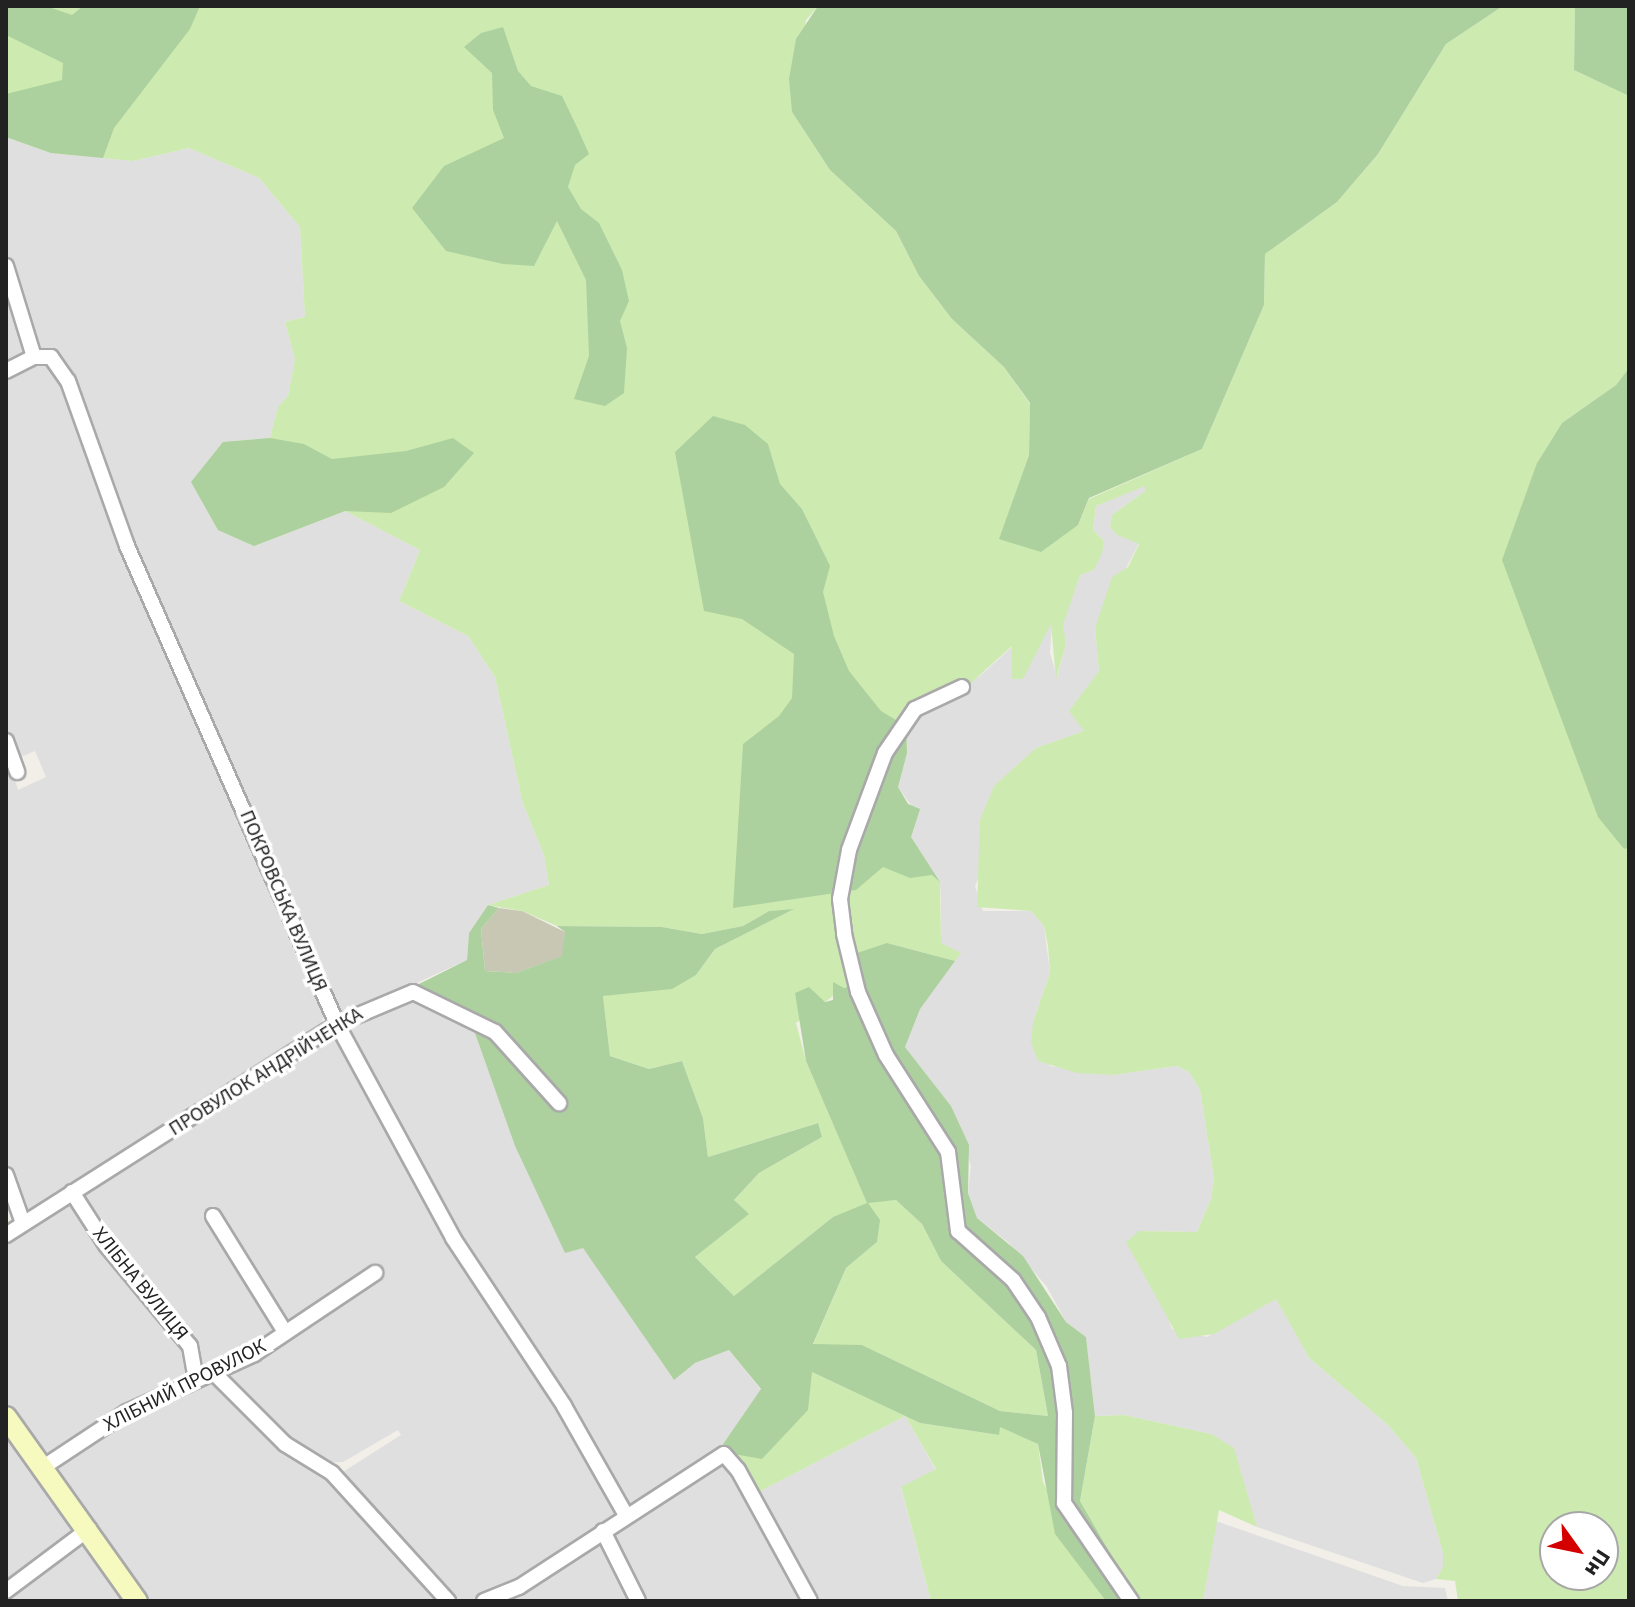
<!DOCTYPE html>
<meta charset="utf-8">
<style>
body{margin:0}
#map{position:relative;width:1635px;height:1607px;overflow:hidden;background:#f2efe9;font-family:"Source Sans 3",sans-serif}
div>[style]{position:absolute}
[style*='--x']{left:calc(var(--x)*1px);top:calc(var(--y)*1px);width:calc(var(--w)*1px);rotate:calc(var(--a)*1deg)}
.residential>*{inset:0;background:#e0dfdf}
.construction>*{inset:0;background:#c7c7b4}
.grass>*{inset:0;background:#cdebb0}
.forest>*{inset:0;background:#add19e}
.roads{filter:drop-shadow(2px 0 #a9a9a9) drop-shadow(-2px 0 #a9a9a9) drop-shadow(0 2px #a9a9a9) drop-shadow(0 -2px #a9a9a9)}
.street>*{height:14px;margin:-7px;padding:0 7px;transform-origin:7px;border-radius:7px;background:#fff}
.secondary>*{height:20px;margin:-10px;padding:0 10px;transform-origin:10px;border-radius:10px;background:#f7fabf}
span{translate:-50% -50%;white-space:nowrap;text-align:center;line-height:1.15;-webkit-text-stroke:7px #fff;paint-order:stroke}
.street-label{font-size:20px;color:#222}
.frame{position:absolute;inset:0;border:8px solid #222;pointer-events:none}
.north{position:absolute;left:1539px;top:1511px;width:80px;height:80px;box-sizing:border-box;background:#fff;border:2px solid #a7a7a7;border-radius:50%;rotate:123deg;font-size:22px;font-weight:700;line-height:32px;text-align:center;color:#222}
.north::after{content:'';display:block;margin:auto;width:28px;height:36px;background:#d40000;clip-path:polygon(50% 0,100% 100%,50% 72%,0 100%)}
</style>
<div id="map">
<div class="residential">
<div style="clip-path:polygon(6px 137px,51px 153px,133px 161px,189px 148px,259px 178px,300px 227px,305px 317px,285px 322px,295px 359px,288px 396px,278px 408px,270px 438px,223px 442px,254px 546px,345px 511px,420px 550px,399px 601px,468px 636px,495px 677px,523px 804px,544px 855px,549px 885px,488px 905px,469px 933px,467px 960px,338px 1019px,129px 545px,70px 380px,48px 348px,36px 354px,6px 256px)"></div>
<div style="clip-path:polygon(6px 273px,29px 354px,6px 368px)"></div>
<div style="clip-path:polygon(39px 359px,53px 365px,65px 382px,326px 1012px,316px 1034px,31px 1214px,22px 1213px,6px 1169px,6px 750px,18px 790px,46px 777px,35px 751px,16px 759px,6px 731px,6px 372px)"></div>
<div style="clip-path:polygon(1145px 485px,1145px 491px,1112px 515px,1110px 527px,1117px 535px,1139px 543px,1095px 628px,1099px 671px,1085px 731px,1036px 748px,975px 886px,983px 911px,1031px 911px,1044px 926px,1050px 973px,1033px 1022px,1050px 1066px,1113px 1075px,1177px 1066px,1189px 1072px,1200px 1090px,1214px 1178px,1211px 1199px,1197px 1232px,1139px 1231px,1172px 1329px,1207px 1337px,1276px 1298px,1309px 1358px,1387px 1424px,1416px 1458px,1443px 1553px,1443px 1567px,1436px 1579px,1423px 1583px,1257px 1527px,1242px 1481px,1211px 1434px,1124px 1415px,1095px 1416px,1086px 1337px,1066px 1322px,1047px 1287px,1009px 1243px,977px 1218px,968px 1193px,971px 1166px,951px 1106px,905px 1047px,941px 943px,941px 903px,940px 882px,911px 837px,913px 808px,898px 787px,907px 753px,906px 726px,981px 675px,1013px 646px,1013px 679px,1023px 679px,1046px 625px,1052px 624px,1050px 653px,1057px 677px,1066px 644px,1062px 625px,1080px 575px,1094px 570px,1104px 541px,1093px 530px,1096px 506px)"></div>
<div style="clip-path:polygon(413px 996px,471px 1022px,515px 1146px,565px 1252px,583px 1247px,673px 1379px,695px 1363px,729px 1350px,761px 1390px,721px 1447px,628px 1510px,484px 1282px,343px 1025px)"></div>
<div style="clip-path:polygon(331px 1034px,341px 1038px,352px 1056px,447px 1234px,562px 1406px,620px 1516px,517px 1584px,477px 1601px,456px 1601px,338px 1475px,401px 1435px,398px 1430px,343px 1462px,320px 1463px,285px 1441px,222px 1373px,256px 1357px,379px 1275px,376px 1269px,294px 1322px,285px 1323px,212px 1207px,204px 1211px,278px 1326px,273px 1338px,201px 1376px,194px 1346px,148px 1295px,81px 1202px,85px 1191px)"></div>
<div style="clip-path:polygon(72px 1197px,181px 1338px,190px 1365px,187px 1380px,51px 1456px,43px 1454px,6px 1408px,6px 1238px)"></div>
<div style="clip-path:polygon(208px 1379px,331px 1478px,444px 1601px,144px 1601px,57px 1474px,64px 1458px,128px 1414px)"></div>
<div style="clip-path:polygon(905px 1416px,936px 1470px,901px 1488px,931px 1601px,813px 1601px,755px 1494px)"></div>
<div style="clip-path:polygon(6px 1426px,82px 1526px,6px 1586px)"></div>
<div style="clip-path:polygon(720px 1460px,730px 1464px,804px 1601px,642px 1601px,607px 1532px)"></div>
<div style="clip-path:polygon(1216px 1521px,1403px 1586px,1445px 1588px,1448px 1601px,1203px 1601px)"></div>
<div style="clip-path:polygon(600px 1537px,634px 1601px,492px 1601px)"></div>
<div style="clip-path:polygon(91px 1541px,132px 1601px,6px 1601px,6px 1595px,77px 1543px)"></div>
</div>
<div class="construction">
<div style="clip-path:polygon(499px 908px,522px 911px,565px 932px,563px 956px,516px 973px,485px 971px,481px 929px)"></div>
</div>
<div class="grass">
<div style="clip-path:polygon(evenodd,6px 6px,818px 6px,806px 20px,792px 112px,830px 170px,896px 231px,919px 276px,952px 319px,1004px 367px,1030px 404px,1029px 455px,1000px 538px,1078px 525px,1089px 499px,1202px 449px,1264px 305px,1265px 254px,1337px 202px,1378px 154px,1446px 44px,1503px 6px,1575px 6px,1574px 70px,1629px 96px,1629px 368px,1616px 385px,1562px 423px,1537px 463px,1623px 849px,1629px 848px,1629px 1601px,1458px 1601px,1455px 1581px,1436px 1579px,1443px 1567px,1443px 1553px,1416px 1458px,1387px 1424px,1309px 1358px,1276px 1299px,1214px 1334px,1179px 1339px,1126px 1242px,1139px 1231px,1197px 1232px,1211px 1199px,1214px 1178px,1200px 1090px,1189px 1072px,1177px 1066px,1113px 1075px,1077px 1073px,1038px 1061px,1031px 1042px,1033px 1022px,1050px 973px,1048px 946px,1044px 926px,1031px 911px,977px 907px,980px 820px,994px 786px,1036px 748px,1084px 731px,1069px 711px,1099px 671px,1095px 628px,1112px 577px,1128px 567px,1139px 544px,1117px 535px,1110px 527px,1112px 515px,1145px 491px,1145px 486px,1096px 506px,1093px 530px,1104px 541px,1102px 553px,1094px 570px,1080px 575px,1063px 625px,1066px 644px,1056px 679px,1051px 624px,1023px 679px,1012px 679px,1012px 646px,972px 682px,968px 693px,918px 711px,906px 726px,907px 753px,898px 787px,908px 804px,920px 809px,911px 837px,940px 882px,941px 943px,961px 953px,955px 961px,887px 943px,860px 983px,844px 988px,796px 1023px,806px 1061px,867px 1202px,896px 1200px,922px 1224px,941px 1261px,1036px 1350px,1048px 1416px,1000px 1411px,862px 1345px,813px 1345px,846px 1268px,877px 1242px,833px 1217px,734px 1296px,695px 1257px,748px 1214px,734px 1200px,759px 1173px,822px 1137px,817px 1123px,708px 1157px,703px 1118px,682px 1061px,649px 1069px,610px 1056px,603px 996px,696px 975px,715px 949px,792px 910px,769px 911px,743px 926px,702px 934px,662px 927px,557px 926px,522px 911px,488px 905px,549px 885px,544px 855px,523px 804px,495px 677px,468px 636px,399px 601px,420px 550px,345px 511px,254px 546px,218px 530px,191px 482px,223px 442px,270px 438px,278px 407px,288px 396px,295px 359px,285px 322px,305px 317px,300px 227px,259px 178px,189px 148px,133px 161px,51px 153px,6px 137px,6px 6px,1555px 1527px,1603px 1527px,1603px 1575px,1555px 1575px,1555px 1527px)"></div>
<div style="clip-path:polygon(812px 1372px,920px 1423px,999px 1435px,999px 1426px,1038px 1444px,1043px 1482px,1106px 1601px,931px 1601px,901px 1487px,936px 1469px,905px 1416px,755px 1494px,728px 1453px)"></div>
<div style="clip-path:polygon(1124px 1415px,1211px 1434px,1234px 1448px,1257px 1527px,1219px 1510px,1203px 1601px,1138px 1601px,1080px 1501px,1095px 1416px)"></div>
</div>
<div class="forest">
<div style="clip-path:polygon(6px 6px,46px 6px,72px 15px,83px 6px,200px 6px,190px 29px,114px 128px,103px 158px,51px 153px,6px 137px,6px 94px,62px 80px,63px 63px,6px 35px)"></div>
<div style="clip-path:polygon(818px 6px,1503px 6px,1446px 44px,1378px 154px,1337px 202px,1265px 254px,1264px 305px,1202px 449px,1089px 498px,1078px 525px,1041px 552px,999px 539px,1029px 455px,1030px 403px,1004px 367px,952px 319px,919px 276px,896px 231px,830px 170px,792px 112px,789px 79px,796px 39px)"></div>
<div style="clip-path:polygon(1575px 6px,1629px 6px,1629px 96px,1574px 70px)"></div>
<div style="clip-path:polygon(503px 27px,518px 71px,531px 86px,562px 96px,577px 127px,589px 154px,575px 165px,568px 187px,581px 209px,599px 223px,622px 270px,629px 301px,620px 321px,627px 348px,624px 393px,605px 406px,574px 399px,589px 356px,586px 280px,557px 221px,534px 266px,503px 264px,446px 251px,412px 208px,444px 166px,504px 138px,493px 110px,492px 73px,464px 47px,481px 33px)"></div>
<div style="clip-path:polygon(1629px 368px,1629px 848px,1624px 849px,1598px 817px,1502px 560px,1537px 463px,1562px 423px,1616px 385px)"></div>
<div style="clip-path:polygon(713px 416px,745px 425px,768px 444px,780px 484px,802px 509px,830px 566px,823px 592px,834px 636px,849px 671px,881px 711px,906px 726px,907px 753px,898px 787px,908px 804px,920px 809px,911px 837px,940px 882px,932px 875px,910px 878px,883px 867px,856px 890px,733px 908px,743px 744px,779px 716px,792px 698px,794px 654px,742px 619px,704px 611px,675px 452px)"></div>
<div style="clip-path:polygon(270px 438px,304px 444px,332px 459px,406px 451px,453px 438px,474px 453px,444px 487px,391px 513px,345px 511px,254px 546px,218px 530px,191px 482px,223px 442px)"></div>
<div style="clip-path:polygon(evenodd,488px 905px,499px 908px,481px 929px,485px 971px,516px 973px,562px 956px,565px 932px,557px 926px,662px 927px,702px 934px,743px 926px,769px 911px,794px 909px,715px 949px,696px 975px,672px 989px,603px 996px,610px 1056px,649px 1069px,682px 1061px,703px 1118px,708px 1157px,818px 1123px,822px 1137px,759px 1173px,734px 1200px,749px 1214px,695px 1257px,734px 1296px,833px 1217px,867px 1203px,806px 1061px,795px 993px,809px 987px,825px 1002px,833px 1000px,833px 982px,844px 988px,860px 983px,857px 953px,887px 943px,955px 961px,920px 1009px,905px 1047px,951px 1106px,969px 1145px,968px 1193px,977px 1218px,1023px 1256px,1066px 1322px,1086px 1337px,1095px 1416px,1080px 1501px,1138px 1601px,1106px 1601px,1055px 1534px,1038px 1444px,1000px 1427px,999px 1435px,920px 1423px,812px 1372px,808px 1410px,762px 1459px,728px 1453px,721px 1447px,761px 1389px,729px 1350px,695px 1363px,674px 1380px,583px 1248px,565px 1253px,515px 1146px,471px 1022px,411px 988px,467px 960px,469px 933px,488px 905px,896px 1200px,922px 1224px,941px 1261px,1036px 1350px,1048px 1416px,1000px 1411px,862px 1345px,813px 1344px,846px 1268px,877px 1242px,880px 1220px,868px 1203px,896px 1200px)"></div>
</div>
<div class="roads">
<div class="street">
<div style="--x:6;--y:266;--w:95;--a:72.9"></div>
<div style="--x:34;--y:357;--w:17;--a:0"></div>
<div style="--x:51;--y:357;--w:29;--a:55"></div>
<div style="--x:68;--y:381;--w:175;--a:70.3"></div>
<div style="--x:127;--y:546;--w:522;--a:66.28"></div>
<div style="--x:337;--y:1024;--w:243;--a:61.5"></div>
<div style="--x:453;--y:1238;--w:201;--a:56.5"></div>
<div style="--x:564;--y:1406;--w:125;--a:60.4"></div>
<div style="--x:6;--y:371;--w:31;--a:-27"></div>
<div style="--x:962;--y:687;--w:52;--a:154.9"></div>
<div style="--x:915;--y:709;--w:53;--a:124.3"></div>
<div style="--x:885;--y:753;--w:103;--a:110.4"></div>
<div style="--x:849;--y:850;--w:50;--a:100.4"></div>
<div style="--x:840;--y:899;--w:35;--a:83"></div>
<div style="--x:844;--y:934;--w:60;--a:76.4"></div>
<div style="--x:858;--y:992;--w:69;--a:66"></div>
<div style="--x:886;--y:1055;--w:115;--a:57.4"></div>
<div style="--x:948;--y:1152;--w:80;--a:82.8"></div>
<div style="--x:958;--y:1231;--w:74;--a:41.7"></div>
<div style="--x:1013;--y:1280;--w:45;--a:56"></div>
<div style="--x:1038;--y:1317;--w:53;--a:66.8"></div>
<div style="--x:1059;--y:1366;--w:47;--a:82.7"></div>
<div style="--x:1065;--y:1413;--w:90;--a:90.6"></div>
<div style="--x:1064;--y:1503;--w:119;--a:55.6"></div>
<div style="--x:6;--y:741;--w:33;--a:70"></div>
<div style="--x:6;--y:1175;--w:51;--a:70.5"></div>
<div style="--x:72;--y:1192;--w:63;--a:57.3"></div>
<div style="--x:106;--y:1245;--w:131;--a:50.3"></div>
<div style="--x:190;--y:1346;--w:35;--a:80"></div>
<div style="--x:213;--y:1216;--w:137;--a:58.2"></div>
<div style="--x:6;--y:1235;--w:393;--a:-32.5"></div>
<div style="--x:337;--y:1024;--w:82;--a:-22.8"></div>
<div style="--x:413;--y:992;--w:91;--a:26"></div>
<div style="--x:495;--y:1032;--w:96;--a:48"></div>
<div style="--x:215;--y:1374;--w:99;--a:45"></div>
<div style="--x:285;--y:1444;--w:55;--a:31.7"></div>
<div style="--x:332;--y:1473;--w:173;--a:47.8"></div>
<div style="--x:45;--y:1466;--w:98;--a:-33.4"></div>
<div style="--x:127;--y:1412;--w:140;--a:-24.5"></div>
<div style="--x:254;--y:1354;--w:146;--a:-33.8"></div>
<div style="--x:603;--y:1531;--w:78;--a:63.4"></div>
<div style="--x:6;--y:1591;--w:104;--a:-36.8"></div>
<div style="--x:484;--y:1601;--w:38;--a:-22"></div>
<div style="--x:519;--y:1587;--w:244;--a:-33"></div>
<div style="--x:724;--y:1454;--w:21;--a:49"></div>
<div style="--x:738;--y:1470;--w:149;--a:61.2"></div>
</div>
<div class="secondary">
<div style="--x:6;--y:1417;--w:226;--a:54.6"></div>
</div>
</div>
<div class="street-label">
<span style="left:283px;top:901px;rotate:67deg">ПОКРОВСЬКА ВУЛИЦЯ</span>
<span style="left:266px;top:1072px;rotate:-32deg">ПРОВУЛОК АНДРІЙЧЕНКА</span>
<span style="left:140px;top:1284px;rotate:51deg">ХЛІБНА ВУЛИЦЯ</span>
<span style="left:185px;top:1386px;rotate:-27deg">ХЛІБНИЙ ПРОВУЛОК</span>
</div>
<div class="frame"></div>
<div class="north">Пн</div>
</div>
